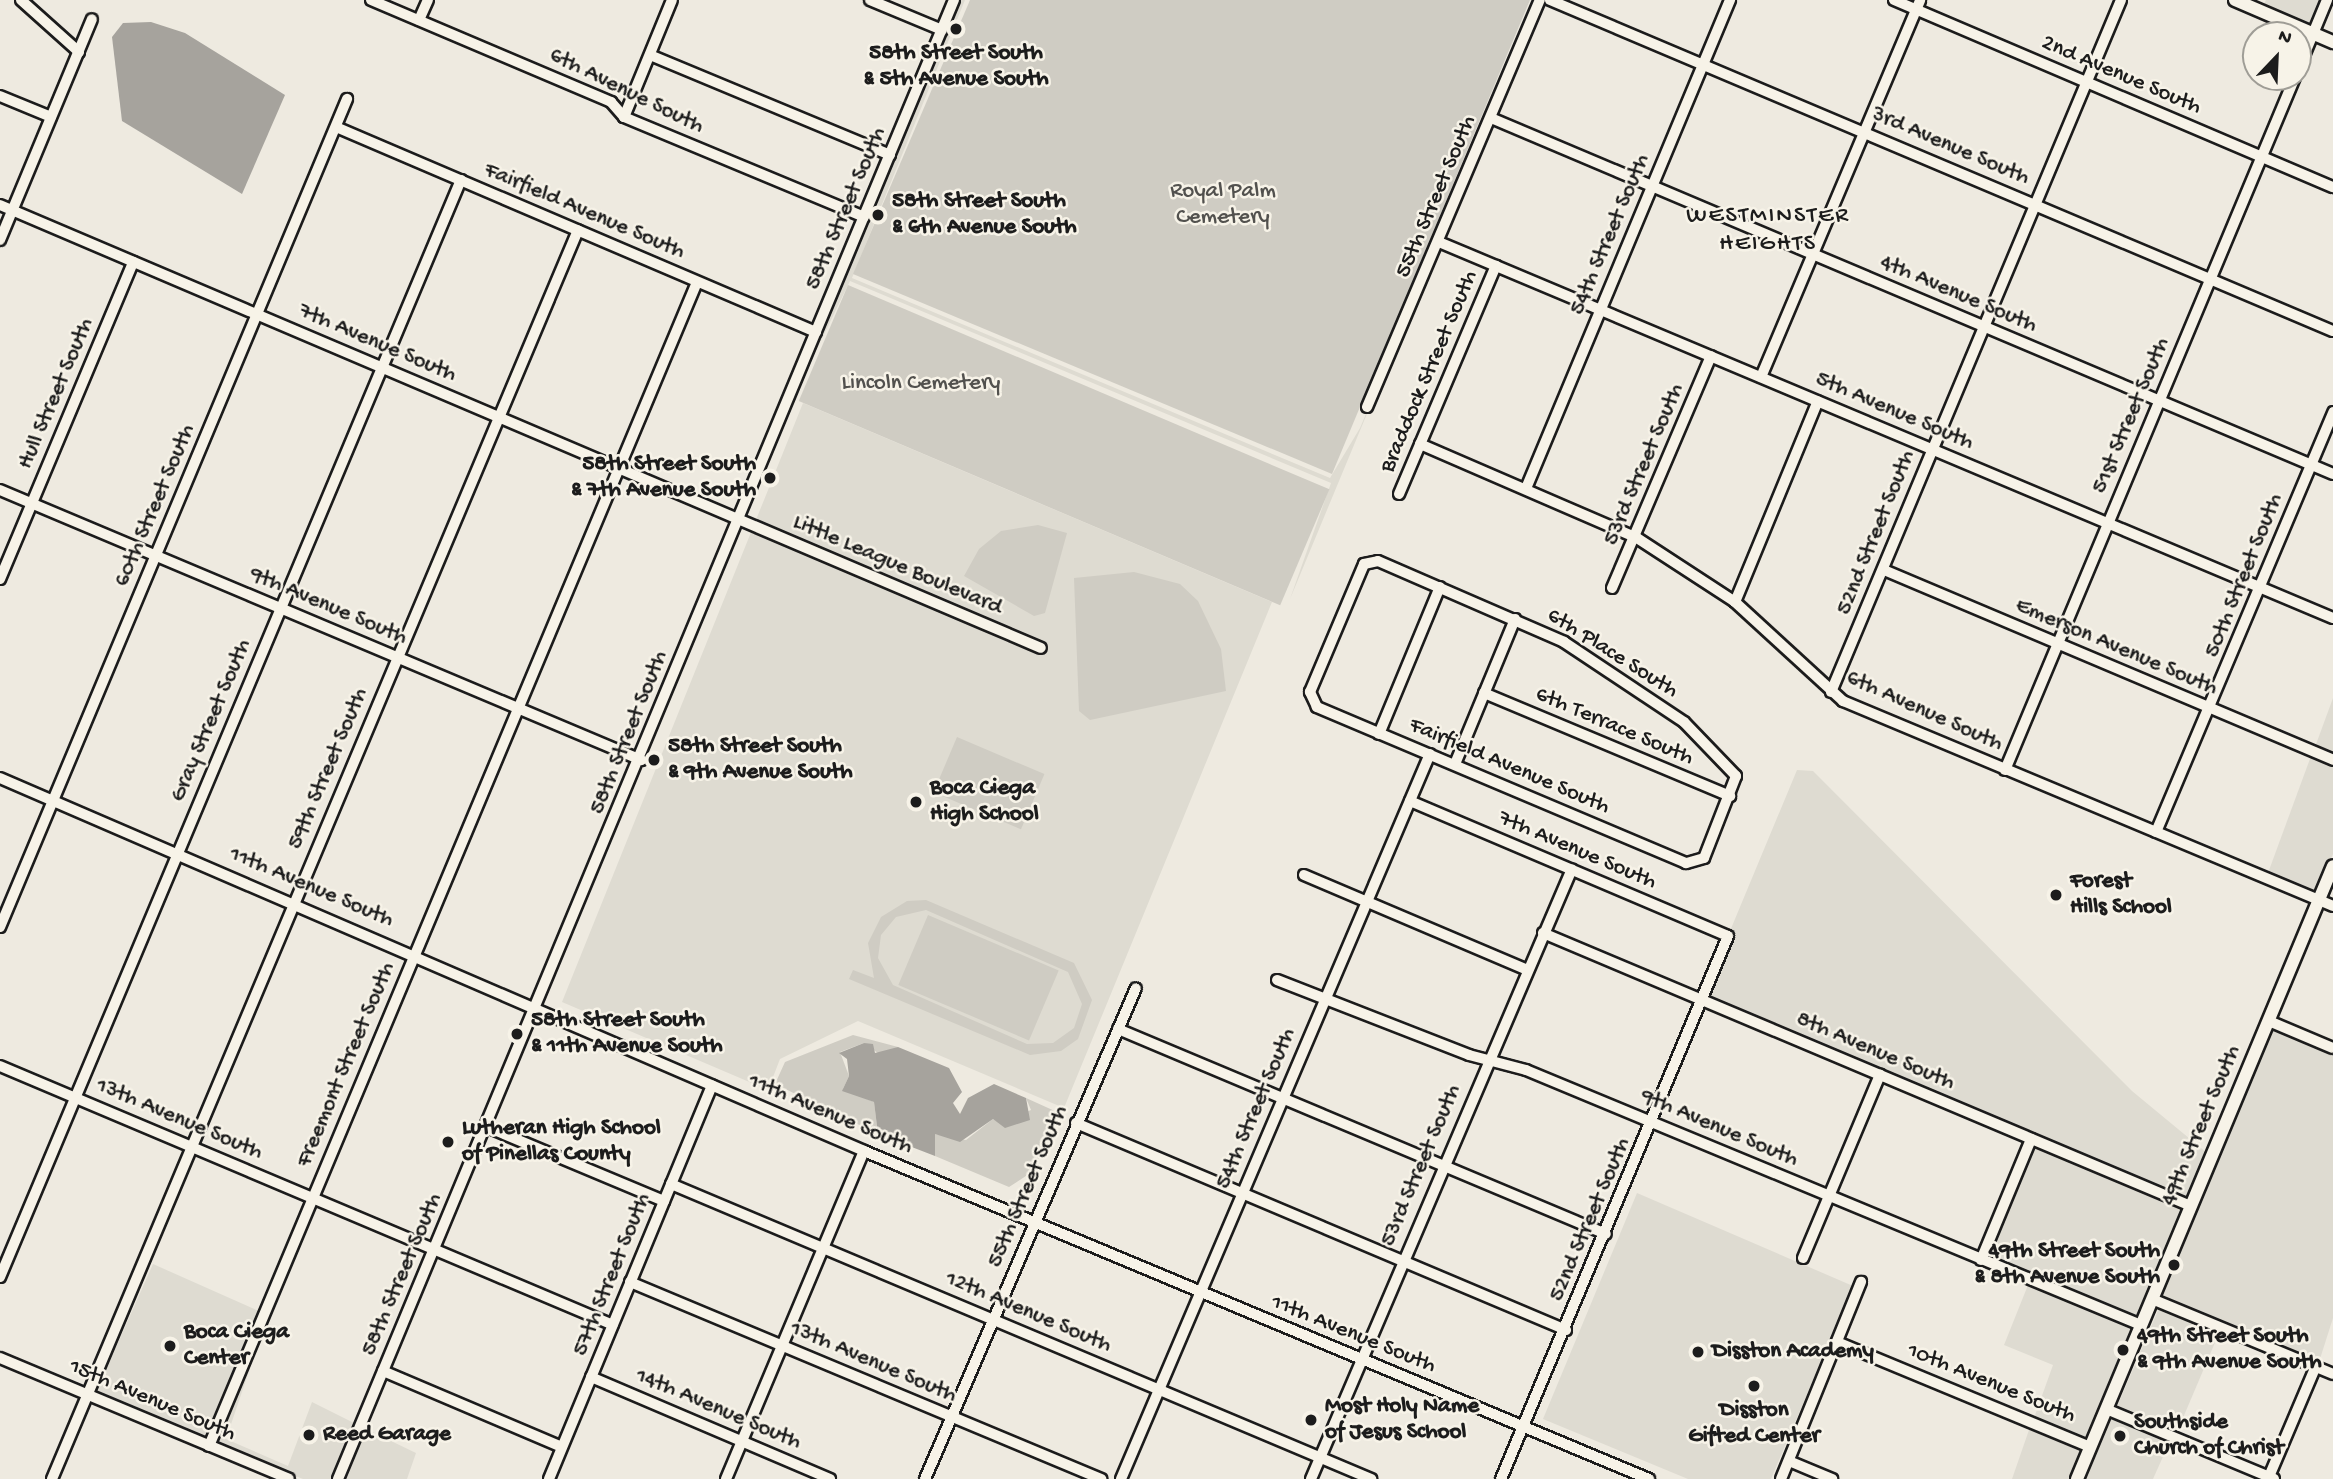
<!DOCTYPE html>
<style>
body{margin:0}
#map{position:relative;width:2333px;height:1479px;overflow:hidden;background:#eeeae0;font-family:"Gochi Hand",sans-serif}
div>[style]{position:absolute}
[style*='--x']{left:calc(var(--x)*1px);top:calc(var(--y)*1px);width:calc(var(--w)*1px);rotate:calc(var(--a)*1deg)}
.built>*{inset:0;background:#dedbd1;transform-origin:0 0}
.green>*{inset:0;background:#cfccc3;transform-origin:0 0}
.water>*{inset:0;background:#a6a39d}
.roads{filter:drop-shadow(2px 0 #1c1c1c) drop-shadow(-2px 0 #1c1c1c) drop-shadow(0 2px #1c1c1c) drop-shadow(0 -2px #1c1c1c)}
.minor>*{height:10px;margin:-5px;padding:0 5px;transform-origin:5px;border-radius:5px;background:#f7f3e8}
.major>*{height:12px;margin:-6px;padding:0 6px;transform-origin:6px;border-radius:6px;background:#f7f3e8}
.dots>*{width:19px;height:19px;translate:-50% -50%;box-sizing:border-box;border:4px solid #f7f3e8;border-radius:50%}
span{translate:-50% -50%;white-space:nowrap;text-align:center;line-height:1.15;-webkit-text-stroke:5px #f7f3e8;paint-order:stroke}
.poi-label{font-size:23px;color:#1c1c1c;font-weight:700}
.left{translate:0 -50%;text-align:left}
.right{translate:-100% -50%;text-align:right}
.street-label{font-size:23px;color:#1c1c1c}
.park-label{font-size:23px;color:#52514e}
.neighbourhood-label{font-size:24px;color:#1c1c1c;letter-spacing:2px}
.north{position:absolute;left:2242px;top:21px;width:70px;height:70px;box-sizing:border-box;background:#f7f3e8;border:2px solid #9f9d96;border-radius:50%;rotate:23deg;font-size:19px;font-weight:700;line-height:28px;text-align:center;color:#1c1c1c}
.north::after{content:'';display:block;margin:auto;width:24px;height:32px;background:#1c1c1c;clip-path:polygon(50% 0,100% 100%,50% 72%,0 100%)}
</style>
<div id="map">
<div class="built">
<div style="clip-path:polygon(959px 0,965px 0,852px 278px,1330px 478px,1360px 428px,1408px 315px,1290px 599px,1331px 483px,850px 281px,793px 398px)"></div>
<div style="clip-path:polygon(2266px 0,2322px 0,2311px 27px,2263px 6px)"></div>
<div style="clip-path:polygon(803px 403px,1272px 602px,1064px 1108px,858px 1021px,780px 1059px,768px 1090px,562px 1002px)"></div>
<div style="clip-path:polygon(2333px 698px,2333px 754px,2315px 747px)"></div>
<div style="clip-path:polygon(2311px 756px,2333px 765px,2333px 854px,2317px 894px,2268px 873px)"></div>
<div style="clip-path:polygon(1797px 770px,1813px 771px,2132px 1091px,2207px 1153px,2189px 1200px,1710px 998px,1735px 933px,1730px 931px)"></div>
<div style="clip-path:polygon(2271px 1027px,2333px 1053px,2333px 1318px,2319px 1362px,2158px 1297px)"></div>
<div style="left:2034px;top:1146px;width:164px;height:121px;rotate:23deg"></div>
<div style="clip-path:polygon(1637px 1193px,1853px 1286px,1771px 1479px,1688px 1479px,1543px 1419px)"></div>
<div style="left:153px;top:1264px;width:117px;height:142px;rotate:24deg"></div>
<div style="clip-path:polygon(2028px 1285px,2135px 1328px,2088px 1440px,2034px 1418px,2053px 1365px,2004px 1345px)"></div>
<div style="left:2159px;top:1308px;width:65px;height:109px;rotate:23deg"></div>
<div style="clip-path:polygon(268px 1315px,226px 1439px,288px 1466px,312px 1402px,356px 1424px,333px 1479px,303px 1479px,215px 1443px)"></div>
<div style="clip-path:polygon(2108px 1416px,2170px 1441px,2153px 1479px,2082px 1479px)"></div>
<div style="clip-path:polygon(2030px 1427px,2084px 1450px,2072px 1479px,2012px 1479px)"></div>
<div style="clip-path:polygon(364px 1428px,416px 1453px,407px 1479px,343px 1479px)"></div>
</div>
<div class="green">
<div style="clip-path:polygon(970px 0,1530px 0,1332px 474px,853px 274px)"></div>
<div style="left:848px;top:285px;width:523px;height:126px;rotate:23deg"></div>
<div style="clip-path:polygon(1038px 525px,1067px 533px,1045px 613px,1034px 616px,964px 576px,979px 549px,1001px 531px)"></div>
<div style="clip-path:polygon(1134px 572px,1180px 584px,1198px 601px,1221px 649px,1226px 691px,1090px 720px,1079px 711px,1074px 578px)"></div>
<div style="left:957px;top:737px;width:95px;height:60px;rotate:23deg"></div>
<div style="clip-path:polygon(evenodd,926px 900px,1074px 963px,1092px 1000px,1078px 1039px,1061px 1051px,1030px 1055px,849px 979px,853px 970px,874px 978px,868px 943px,881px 917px,907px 901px,926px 900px,926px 910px,1068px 972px,1082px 1004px,1074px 1028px,1053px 1043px,1027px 1044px,893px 985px,878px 958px,881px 935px,896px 917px,926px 910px)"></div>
<div style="left:928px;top:915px;width:142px;height:76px;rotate:23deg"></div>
<div style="clip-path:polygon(853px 1035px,898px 1047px,882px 1056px,864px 1043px,840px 1052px,849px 1076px,843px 1089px,874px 1102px,878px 1134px,775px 1084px,785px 1062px)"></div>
<div style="clip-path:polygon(1026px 1098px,1057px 1112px,1055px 1134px,1029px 1174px,1009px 1187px,935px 1156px,935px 1134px,966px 1140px,993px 1119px,1000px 1123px,1031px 1110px)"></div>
</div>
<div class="water">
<div style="clip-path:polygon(151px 22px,185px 33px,285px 95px,242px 194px,122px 121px,112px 37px,123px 23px)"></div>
<div style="clip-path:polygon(864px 1043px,873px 1044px,875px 1053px,898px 1047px,949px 1068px,962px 1092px,953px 1103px,960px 1114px,968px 1098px,994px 1084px,1026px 1098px,1030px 1120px,1005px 1128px,993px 1119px,960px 1142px,935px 1134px,935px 1156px,878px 1134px,874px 1102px,842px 1091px,849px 1076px,847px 1059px,839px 1053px)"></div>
</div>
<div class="roads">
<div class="minor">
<div style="--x:21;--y:0;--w:78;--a:41.9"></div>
<div style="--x:371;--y:0;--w:261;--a:23"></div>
<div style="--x:611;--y:102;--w:20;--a:49"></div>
<div style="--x:624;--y:117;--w:260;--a:22.6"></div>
<div style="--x:870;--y:0;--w:78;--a:22.6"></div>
<div style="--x:1550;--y:0;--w:850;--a:22.92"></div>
<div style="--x:1894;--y:0;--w:477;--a:23.1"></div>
<div style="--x:419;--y:20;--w:22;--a:-66"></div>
<div style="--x:650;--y:55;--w:260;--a:22.6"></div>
<div style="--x:2298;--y:70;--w:76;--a:-67.5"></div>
<div style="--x:0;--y:96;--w:55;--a:22.4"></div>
<div style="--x:624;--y:117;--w:126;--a:-67.7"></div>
<div style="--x:1491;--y:118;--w:914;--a:22.92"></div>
<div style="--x:336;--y:127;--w:522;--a:23.13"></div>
<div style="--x:0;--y:205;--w:1131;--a:23.05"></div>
<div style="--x:0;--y:240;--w:239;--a:-67.4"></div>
<div style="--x:1439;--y:242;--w:970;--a:22.81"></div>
<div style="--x:1761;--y:377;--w:409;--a:-67.1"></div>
<div style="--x:1367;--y:407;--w:442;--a:-67"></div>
<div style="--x:1420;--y:444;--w:236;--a:23.4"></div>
<div style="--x:1637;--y:538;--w:117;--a:33.1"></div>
<div style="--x:1735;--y:602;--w:147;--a:42.5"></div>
<div style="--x:1843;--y:701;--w:531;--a:22.7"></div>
<div style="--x:1527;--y:486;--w:527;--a:-67.33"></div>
<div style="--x:0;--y:490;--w:696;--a:22.84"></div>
<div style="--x:1399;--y:494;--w:248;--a:-67"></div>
<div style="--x:1378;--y:561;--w:203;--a:23.5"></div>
<div style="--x:1564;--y:642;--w:144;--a:33.7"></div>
<div style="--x:1684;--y:722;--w:75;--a:46.1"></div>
<div style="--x:1736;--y:776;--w:88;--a:111.3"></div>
<div style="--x:1704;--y:858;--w:19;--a:164"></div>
<div style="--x:1686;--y:863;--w:401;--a:-157.1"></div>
<div style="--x:1317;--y:707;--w:17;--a:-115"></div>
<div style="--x:1310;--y:692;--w:139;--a:-67.1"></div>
<div style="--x:1364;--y:564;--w:14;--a:-12"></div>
<div style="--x:1884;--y:570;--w:488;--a:22.9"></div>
<div style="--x:0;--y:579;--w:344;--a:-67.2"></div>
<div style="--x:1612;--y:588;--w:252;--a:-66.9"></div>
<div style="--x:1735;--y:602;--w:217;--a:-67.6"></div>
<div style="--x:1831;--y:692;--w:750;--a:-67.26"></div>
<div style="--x:1484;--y:693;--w:267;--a:22.7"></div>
<div style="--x:1379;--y:734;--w:159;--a:-67.5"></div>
<div style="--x:1455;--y:764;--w:157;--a:-67.5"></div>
<div style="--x:2005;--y:770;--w:751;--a:-67.29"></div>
<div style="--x:0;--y:778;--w:941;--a:23.35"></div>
<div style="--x:864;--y:1151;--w:851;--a:22.68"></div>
<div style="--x:1410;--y:801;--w:345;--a:23"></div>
<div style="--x:1728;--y:936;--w:589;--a:112.69"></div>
<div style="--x:2156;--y:832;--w:456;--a:-67.1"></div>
<div style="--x:1304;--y:875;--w:240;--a:23"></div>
<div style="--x:0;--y:927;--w:898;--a:-67.26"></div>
<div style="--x:1543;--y:933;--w:703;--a:22.85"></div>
<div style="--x:1277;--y:980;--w:206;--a:21.3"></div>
<div style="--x:1469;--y:1055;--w:59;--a:14.7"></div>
<div style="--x:1526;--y:1070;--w:666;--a:22.52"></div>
<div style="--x:2269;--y:1021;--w:69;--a:22.9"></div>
<div style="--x:1118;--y:1029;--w:529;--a:22.79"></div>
<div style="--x:0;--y:1066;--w:665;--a:22.9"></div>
<div style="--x:1076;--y:1123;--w:532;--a:22.9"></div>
<div style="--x:487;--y:1127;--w:192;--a:22.7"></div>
<div style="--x:671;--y:1184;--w:760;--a:22.85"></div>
<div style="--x:1803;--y:1258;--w:199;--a:-67.2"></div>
<div style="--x:1981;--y:1260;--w:131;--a:-67.5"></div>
<div style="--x:0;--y:1277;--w:1190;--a:-67.21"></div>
<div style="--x:630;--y:1282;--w:511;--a:22.7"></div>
<div style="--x:2152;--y:1299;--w:196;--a:22.5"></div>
<div style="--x:1837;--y:1342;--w:274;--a:22.5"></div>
<div style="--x:0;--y:1358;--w:313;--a:22.7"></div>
<div style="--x:383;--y:1371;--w:194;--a:23"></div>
<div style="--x:591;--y:1377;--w:260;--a:23.1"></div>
<div style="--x:2106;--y:1409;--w:182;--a:22.6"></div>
<div style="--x:209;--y:1446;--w:1262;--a:-67.25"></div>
<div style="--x:1789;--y:1461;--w:47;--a:22.7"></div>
<div style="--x:52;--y:1479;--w:1355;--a:-67.16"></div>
<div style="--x:338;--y:1479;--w:1602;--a:-67.39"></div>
<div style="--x:549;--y:1479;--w:426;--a:-67.5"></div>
<div style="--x:726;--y:1479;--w:356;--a:-67.2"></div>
<div style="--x:925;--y:1479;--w:534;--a:-66.75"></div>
<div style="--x:1121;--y:1479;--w:788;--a:-66.92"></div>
<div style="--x:1311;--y:1479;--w:663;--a:-66.84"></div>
<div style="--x:1781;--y:1479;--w:213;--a:-67.9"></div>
<div style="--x:2268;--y:1479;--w:123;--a:-67"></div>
</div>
<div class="major">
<div style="--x:2235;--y:0;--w:107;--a:23.2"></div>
<div style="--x:2077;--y:1479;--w:664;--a:-67.33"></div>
</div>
</div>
<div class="dots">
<div style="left:956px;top:29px;background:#1c1c1c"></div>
<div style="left:878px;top:215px;background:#1c1c1c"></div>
<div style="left:770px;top:478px;background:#1c1c1c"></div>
<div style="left:654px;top:760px;background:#1c1c1c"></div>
<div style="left:916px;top:802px;background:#1c1c1c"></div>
<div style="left:2056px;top:895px;background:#1c1c1c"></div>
<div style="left:517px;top:1034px;background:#1c1c1c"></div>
<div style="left:448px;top:1142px;background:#1c1c1c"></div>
<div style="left:2174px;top:1265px;background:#1c1c1c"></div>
<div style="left:170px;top:1346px;background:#1c1c1c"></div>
<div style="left:2123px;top:1350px;background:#1c1c1c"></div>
<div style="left:1698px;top:1352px;background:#1c1c1c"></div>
<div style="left:1754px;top:1386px;background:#1c1c1c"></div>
<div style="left:1311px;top:1420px;background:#1c1c1c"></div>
<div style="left:309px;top:1435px;background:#1c1c1c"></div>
<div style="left:2120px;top:1436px;background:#1c1c1c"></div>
</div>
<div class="poi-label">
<span style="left:956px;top:67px">58th Street South<br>&amp; 5th Avenue South</span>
<span class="left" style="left:892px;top:215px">58th Street South<br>&amp; 6th Avenue South</span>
<span class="right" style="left:756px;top:478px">58th Street South<br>&amp; 7th Avenue South</span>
<span class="left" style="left:668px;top:760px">58th Street South<br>&amp; 9th Avenue South</span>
<span class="left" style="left:930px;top:802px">Boca Ciega<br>High School</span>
<span class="left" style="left:2070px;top:895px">Forest<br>Hills School</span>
<span class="left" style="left:531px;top:1034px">58th Street South<br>&amp; 11th Avenue South</span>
<span class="left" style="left:462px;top:1142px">Lutheran High School<br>of Pinellas County</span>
<span class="right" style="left:2160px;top:1265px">49th Street South<br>&amp; 8th Avenue South</span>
<span class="left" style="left:184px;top:1346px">Boca Ciega<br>Center</span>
<span class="left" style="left:2137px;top:1350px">49th Street South<br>&amp; 9th Avenue South</span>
<span class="left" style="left:1712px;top:1352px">Disston Academy</span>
<span class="left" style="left:1325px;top:1420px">Most Holy Name<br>of Jesus School</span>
<span style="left:1754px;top:1424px">Disston<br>Gifted Center</span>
<span class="left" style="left:2134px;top:1436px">Southside<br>Church of Christ</span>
<span class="left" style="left:323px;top:1435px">Reed Garage</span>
</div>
<div class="street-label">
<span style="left:2121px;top:76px;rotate:23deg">2nd Avenue South</span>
<span style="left:626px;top:92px;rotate:26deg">6th Avenue South</span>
<span style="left:1950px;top:147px;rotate:23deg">3rd Avenue South</span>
<span style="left:1437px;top:197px;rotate:-67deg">55th Street South</span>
<span style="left:847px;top:209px;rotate:-67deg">58th Street South</span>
<span style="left:584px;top:212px;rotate:23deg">Fairfield Avenue South</span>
<span style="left:1611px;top:235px;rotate:-67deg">54th Street South</span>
<span style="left:1958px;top:295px;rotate:23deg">4th Avenue South</span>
<span style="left:377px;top:344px;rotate:23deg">7th Avenue South</span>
<span style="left:1430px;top:372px;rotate:-67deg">Braddock Street South</span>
<span style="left:57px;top:394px;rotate:-67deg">Hull Street South</span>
<span style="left:1894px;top:412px;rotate:23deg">5th Avenue South</span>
<span style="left:2132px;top:416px;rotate:-67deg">51st Street South</span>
<span style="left:1645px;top:465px;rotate:-67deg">53rd Street South</span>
<span style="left:156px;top:506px;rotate:-67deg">60th Street South</span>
<span style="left:1877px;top:533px;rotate:-68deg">52nd Street South</span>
<span style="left:897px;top:566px;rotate:23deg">Little League Boulevard</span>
<span style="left:2245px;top:576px;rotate:-68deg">50th Street South</span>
<span style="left:328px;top:607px;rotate:23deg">9th Avenue South</span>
<span style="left:2116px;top:648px;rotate:23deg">Emerson Avenue South</span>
<span style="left:1612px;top:654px;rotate:32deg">6th Place South</span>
<span style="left:1924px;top:712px;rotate:24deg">6th Avenue South</span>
<span style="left:212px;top:721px;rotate:-67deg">Gray Street South</span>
<span style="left:1614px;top:727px;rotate:23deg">6th Terrace South</span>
<span style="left:630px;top:733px;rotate:-68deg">58th Street South</span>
<span style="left:1509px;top:767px;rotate:23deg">Fairfield Avenue South</span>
<span style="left:329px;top:769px;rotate:-67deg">59th Street South</span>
<span style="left:1577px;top:851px;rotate:23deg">7th Avenue South</span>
<span style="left:311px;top:888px;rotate:23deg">11th Avenue South</span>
<span style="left:1875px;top:1052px;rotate:23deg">8th Avenue South</span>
<span style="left:347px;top:1065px;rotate:-67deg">Freemont Street South</span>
<span style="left:1257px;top:1109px;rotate:-67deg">54th Street South</span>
<span style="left:830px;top:1115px;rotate:23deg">11th Avenue South</span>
<span style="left:179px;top:1120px;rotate:23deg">13th Avenue South</span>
<span style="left:2202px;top:1126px;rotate:-67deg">49th Street South</span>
<span style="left:1719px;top:1129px;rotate:23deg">9th Avenue South</span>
<span style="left:1422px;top:1166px;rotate:-67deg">53rd Street South</span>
<span style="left:1029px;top:1187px;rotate:-67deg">55th Street South</span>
<span style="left:1591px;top:1220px;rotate:-67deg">52nd Street South</span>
<span style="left:403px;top:1275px;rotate:-67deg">58th Street South</span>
<span style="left:613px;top:1275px;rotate:-68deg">57th Street South</span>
<span style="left:1028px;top:1313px;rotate:23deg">12th Avenue South</span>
<span style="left:1353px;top:1335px;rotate:22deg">11th Avenue South</span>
<span style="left:873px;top:1363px;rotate:23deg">13th Avenue South</span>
<span style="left:1991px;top:1384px;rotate:22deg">10th Avenue South</span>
<span style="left:152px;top:1401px;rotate:23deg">15th Avenue South</span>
<span style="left:718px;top:1410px;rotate:23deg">14th Avenue South</span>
</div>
<div class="park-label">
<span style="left:1223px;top:205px">Royal Palm<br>Cemetery</span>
<span style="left:921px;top:384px">Lincoln Cemetery</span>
</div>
<div class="neighbourhood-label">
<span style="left:1768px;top:231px">WESTMINSTER<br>HEIGHTS</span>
</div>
<div class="north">N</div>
</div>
